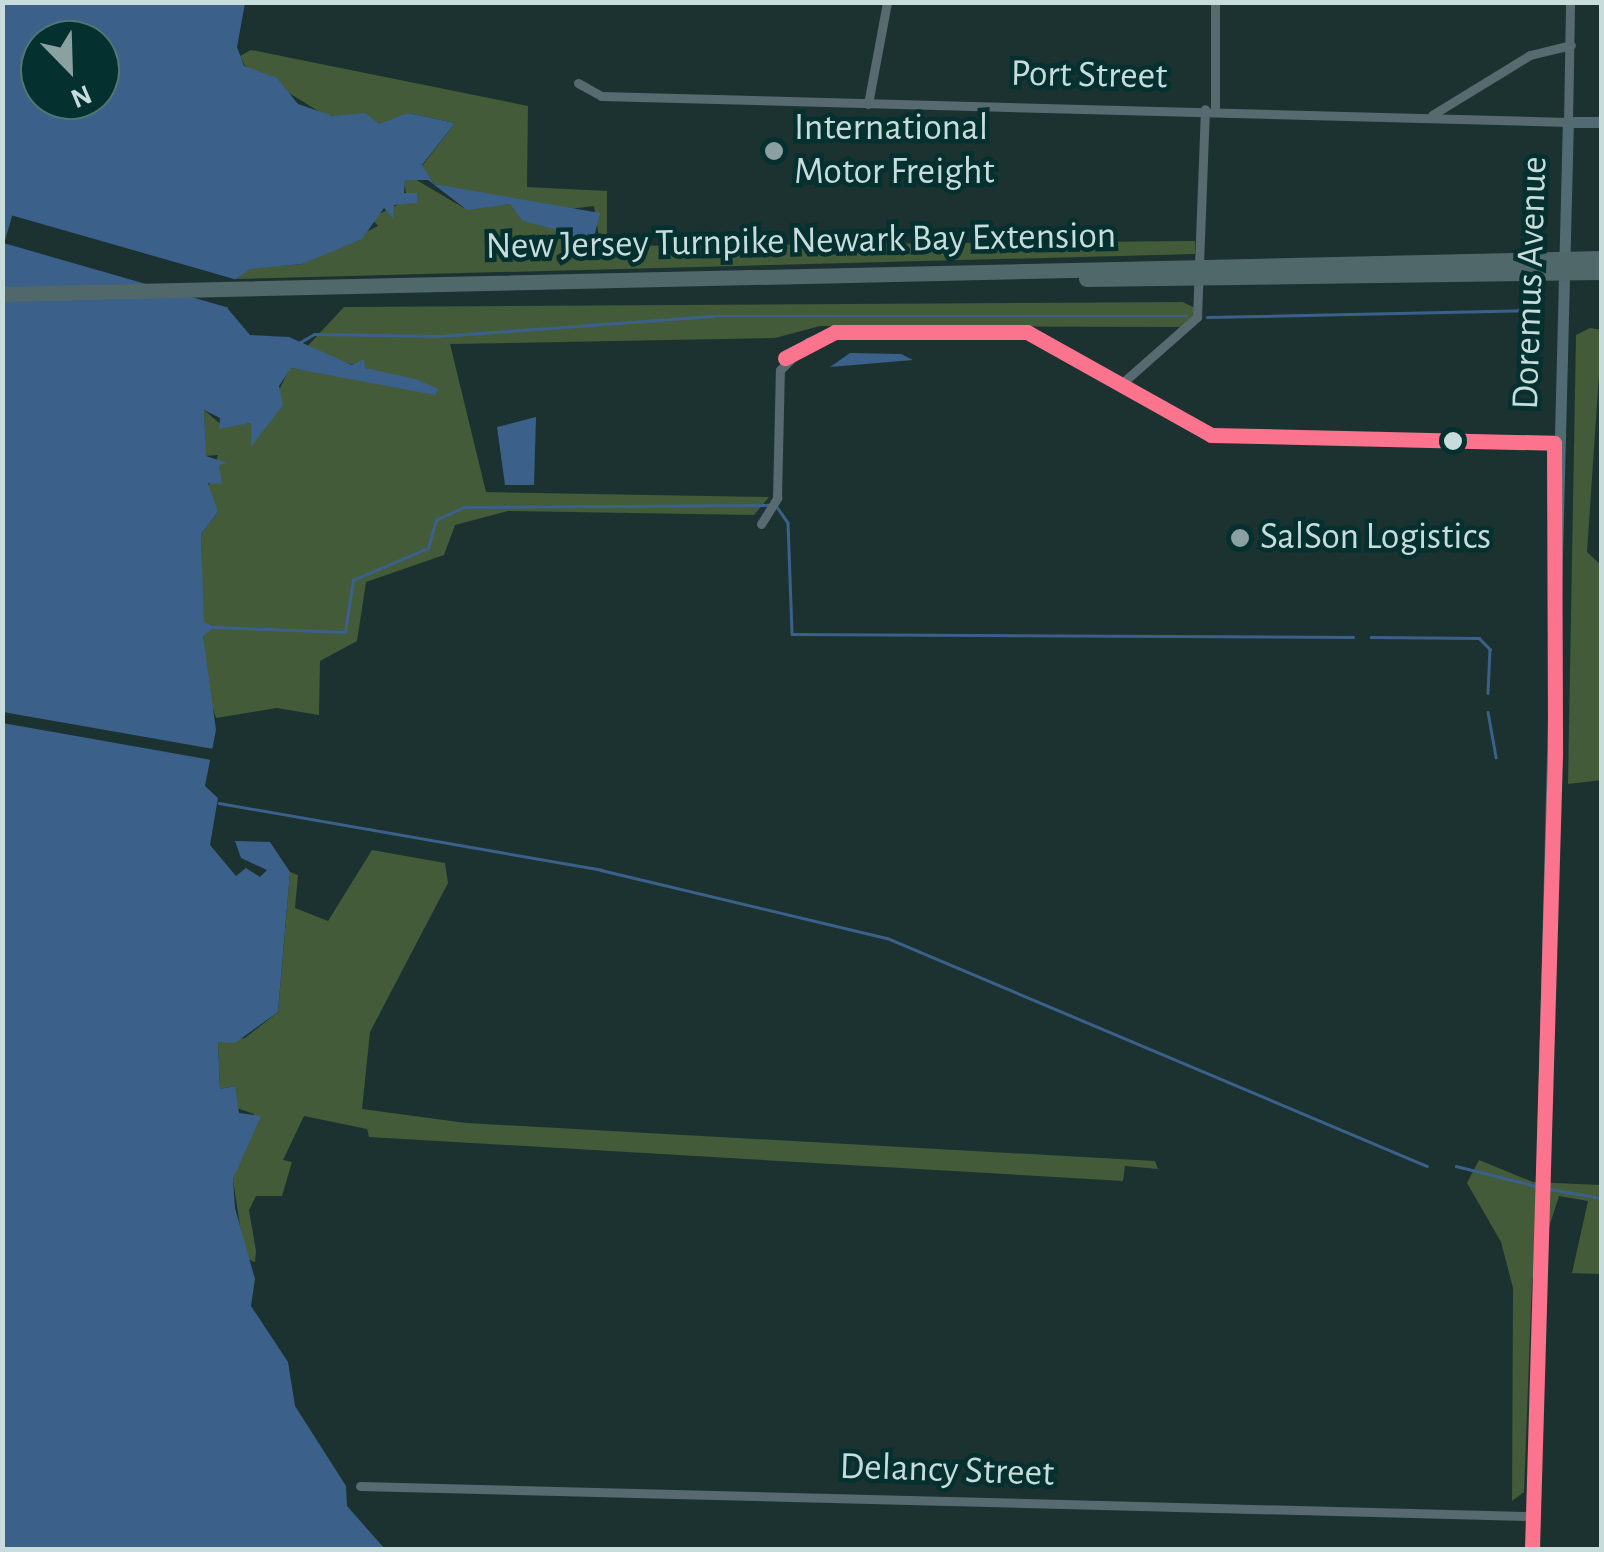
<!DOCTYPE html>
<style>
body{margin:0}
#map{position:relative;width:1604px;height:1552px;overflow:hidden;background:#1b3231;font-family:"Alegreya Sans",sans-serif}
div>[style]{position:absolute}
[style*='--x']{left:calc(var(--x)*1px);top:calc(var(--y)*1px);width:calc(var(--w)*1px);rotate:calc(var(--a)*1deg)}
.green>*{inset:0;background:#435b39}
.water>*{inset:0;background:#3b608a}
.pier>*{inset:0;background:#1b3231;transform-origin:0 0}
.stream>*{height:2.5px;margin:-1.25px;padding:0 1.25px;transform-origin:1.25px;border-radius:1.25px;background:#3b608a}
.street>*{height:9px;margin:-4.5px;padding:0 4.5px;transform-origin:4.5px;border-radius:4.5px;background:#566a70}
.secondary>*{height:11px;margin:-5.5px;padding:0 5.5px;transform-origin:5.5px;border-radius:5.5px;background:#526b72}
.highway-bridge>*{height:15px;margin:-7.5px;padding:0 7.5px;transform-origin:7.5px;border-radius:7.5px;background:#51686b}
.bus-1>*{height:15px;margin:-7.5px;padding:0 7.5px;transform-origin:7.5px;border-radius:7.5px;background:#fc738d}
.dots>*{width:28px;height:28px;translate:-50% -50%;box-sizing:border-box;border:5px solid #053030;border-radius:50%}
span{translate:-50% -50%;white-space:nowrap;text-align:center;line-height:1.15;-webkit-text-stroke:9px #053030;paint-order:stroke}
.street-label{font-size:38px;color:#c7dcdb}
.poi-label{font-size:38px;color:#c7dcdb}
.left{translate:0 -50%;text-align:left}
.frame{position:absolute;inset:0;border:5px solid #c7dcdb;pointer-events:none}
.north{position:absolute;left:20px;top:20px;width:100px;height:100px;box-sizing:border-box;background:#053030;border:2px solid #537574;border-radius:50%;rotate:157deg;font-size:28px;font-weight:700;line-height:40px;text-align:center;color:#c7dcdb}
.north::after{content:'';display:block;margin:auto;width:35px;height:45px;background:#8ba0a0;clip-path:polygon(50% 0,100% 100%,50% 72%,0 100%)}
</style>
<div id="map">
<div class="green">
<div style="clip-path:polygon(251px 50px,528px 106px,527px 187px,607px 191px,607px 246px,1195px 241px,1195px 254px,236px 279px,250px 268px,302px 264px,378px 226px,371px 218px,407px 200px,404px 180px,413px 178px,464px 208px,510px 204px,586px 240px,590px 253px,599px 237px,594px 206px,560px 210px,434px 184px,422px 166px,455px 123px,408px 113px,386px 125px,323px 114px,245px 66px,240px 56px)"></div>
<div style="clip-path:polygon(1183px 302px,1197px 309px,1187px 327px,820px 326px,775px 338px,450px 344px,486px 492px,769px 497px,754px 515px,508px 511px,455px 525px,444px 555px,366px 582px,357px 641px,320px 661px,319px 715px,277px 708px,216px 718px,204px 680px,201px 534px,218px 512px,207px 491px,218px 455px,205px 456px,204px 410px,224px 427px,251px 423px,251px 446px,290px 368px,432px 388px,304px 350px,344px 307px)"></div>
<div style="clip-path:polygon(1590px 328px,1602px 330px,1587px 552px,1601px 565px,1602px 780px,1568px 784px,1576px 335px)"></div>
<div style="clip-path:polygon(372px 850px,445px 863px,448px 883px,370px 1032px,362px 1109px,466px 1123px,1155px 1161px,1158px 1169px,1125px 1166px,1123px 1181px,369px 1137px,367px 1129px,304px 1116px,283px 1160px,292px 1162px,282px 1196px,256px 1196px,249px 1210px,256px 1251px,255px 1262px,245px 1258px,233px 1180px,254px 1114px,234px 1107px,235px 1086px,220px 1089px,218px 1042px,245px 1038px,278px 1012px,290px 872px,298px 875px,295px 908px,328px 921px)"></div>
<div style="clip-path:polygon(1479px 1160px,1533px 1182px,1601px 1185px,1601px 1274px,1572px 1273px,1588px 1201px,1559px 1196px,1532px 1280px,1524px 1492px,1512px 1501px,1513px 1288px,1501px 1242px,1467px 1183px)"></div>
</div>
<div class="water">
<div style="clip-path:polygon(evenodd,3px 3px,245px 3px,237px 47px,244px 66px,277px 78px,298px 104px,333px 116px,365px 113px,379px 124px,408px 113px,455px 123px,422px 165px,434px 184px,600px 213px,590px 253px,586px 240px,565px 242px,565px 232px,523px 221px,510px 204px,467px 210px,428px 180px,405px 180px,404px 193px,417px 193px,417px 203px,394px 205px,393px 218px,384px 208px,362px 239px,302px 264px,250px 269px,236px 279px,228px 309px,250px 335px,289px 337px,352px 365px,364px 359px,365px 368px,415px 379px,439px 389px,435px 395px,291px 368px,279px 386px,283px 405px,251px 447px,251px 423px,219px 429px,220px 418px,204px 410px,206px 456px,227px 463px,219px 465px,222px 484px,208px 483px,218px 512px,201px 534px,204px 622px,215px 627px,203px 636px,216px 730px,205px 786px,218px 798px,210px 845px,236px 876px,246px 868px,260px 877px,267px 870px,241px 858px,235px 841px,270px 842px,290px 872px,278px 1012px,235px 1043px,218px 1042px,220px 1089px,235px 1086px,239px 1113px,261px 1116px,233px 1179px,235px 1208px,255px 1279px,251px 1306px,288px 1362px,295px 1406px,346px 1486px,347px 1506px,385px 1549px,3px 1550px,3px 3px,40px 40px,100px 40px,100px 100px,40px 100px,40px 40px)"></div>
<div style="clip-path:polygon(850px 353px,901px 354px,913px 360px,830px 367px)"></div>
<div style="clip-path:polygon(536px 417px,534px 485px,505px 485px,497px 427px)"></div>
</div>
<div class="pier">
<div style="left:241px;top:281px;width:29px;height:238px;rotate:106deg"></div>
<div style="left:3px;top:712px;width:218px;height:11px;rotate:10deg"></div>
</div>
<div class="stream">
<div style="--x:1207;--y:317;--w:328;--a:-1.2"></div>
<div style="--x:297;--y:344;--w:20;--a:-30"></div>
<div style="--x:314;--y:334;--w:126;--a:0.9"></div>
<div style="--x:440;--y:336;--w:273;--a:-4.2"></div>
<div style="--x:712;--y:316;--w:475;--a:0"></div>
<div style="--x:777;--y:507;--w:19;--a:55"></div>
<div style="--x:788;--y:523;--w:111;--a:87.9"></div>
<div style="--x:792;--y:634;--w:561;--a:0.31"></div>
<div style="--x:215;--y:627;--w:130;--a:2.2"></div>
<div style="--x:345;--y:632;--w:53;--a:-81.3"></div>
<div style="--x:353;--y:580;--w:82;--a:-23.1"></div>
<div style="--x:428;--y:548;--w:29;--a:-74"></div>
<div style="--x:436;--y:520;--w:31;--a:-25"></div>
<div style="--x:464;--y:507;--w:306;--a:-0.4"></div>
<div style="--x:1371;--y:637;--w:108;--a:0.5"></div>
<div style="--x:1479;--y:638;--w:16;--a:45"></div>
<div style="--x:1490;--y:649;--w:44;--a:92.6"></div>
<div style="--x:1488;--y:712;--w:46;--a:79.9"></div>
<div style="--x:219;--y:803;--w:388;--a:9.9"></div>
<div style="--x:601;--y:870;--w:294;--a:13.4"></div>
<div style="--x:887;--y:938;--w:586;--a:22.89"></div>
<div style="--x:1456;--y:1166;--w:82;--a:14"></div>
<div style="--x:1544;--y:1188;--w:59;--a:9.8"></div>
</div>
<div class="street">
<div style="--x:578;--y:83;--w:26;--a:29"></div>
<div style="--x:601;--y:96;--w:967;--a:1.54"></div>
<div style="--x:1568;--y:122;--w:120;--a:-89"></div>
<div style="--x:868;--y:104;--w:104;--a:-79.4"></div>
<div style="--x:1215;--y:110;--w:108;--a:-90"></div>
<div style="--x:1432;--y:115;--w:115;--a:-31.5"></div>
<div style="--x:1530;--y:55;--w:42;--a:-13.7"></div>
<div style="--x:1120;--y:385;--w:103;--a:-41.4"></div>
<div style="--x:1197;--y:317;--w:208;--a:-87.8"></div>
<div style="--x:761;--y:524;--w:31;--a:-58"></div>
<div style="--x:777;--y:498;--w:128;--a:-88.7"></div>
<div style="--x:780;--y:370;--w:40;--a:-45"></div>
<div style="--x:808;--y:342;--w:29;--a:-20"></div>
<div style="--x:835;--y:332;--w:192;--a:0"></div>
<div style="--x:1027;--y:332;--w:211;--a:29.2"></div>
<div style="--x:1211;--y:435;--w:343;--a:1.3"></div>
<div style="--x:360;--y:1486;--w:1173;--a:1.47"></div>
</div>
<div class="secondary">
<div style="--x:1532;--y:1550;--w:1428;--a:-88.56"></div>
<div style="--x:1568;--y:122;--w:34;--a:0"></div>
</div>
<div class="highway-bridge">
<div style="--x:1086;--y:279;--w:516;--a:-0.78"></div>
<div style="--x:2;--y:294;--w:1600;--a:-1.29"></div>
</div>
<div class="bus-1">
<div style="--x:785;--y:358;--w:56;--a:-27.5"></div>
<div style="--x:835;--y:332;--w:192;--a:0"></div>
<div style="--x:1027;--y:332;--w:211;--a:29.2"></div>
<div style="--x:1211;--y:435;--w:343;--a:1.3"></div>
<div style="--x:1554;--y:443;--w:312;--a:89.8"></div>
<div style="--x:1555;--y:755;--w:795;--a:91.66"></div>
</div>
<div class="dots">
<div style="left:774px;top:151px;background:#8ba0a0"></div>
<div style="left:1453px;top:441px;background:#c7dcdb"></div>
<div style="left:1240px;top:538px;background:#8ba0a0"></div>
</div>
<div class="street-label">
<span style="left:1089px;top:76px;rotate:1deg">Port Street</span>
<span style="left:801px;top:242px;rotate:-1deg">New Jersey Turnpike Newark Bay Extension</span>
<span style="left:1531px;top:283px;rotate:-88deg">Doremus Avenue</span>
<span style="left:947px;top:1471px;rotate:2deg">Delancy Street</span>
</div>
<div class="poi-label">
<span class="left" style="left:794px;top:151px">International<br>Motor Freight</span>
<span class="left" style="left:1260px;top:538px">SalSon Logistics</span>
</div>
<div class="frame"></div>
<div class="north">N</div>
</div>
